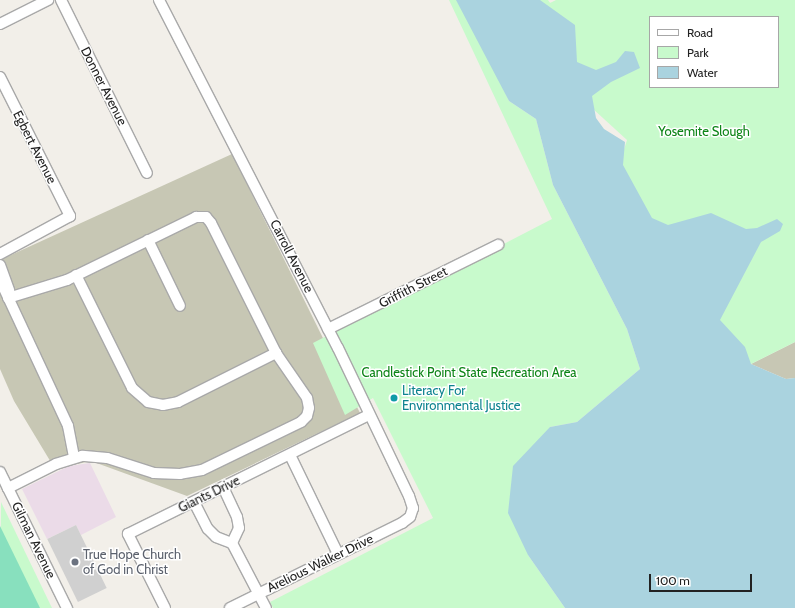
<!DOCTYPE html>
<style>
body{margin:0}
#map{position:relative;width:795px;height:608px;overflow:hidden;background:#f2efe9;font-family:Cabin,sans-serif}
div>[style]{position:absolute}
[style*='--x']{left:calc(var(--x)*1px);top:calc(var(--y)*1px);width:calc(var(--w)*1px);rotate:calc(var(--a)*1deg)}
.industrial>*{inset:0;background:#ebdbe8}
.religious>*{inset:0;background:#d0d0d0;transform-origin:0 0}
.construction>*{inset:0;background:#c7c7b4}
.park>*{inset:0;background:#c8facc}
.pitch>*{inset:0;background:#88e0be}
.water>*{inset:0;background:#aad3df}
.roads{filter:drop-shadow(1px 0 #a9a9a9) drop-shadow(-1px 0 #a9a9a9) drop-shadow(0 1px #a9a9a9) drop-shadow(0 -1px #a9a9a9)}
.minor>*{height:10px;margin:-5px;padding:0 5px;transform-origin:5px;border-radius:5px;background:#fff}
.dots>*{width:11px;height:11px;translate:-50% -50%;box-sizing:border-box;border:2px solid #fff;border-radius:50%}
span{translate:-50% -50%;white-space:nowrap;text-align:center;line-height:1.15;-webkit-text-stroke:3px #fff;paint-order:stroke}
.street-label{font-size:13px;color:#222}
.park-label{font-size:13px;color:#0c8416}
.culture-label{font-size:13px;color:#0d838f}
.left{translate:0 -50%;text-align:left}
.worship-label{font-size:13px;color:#5b616d}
.legend{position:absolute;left:649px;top:16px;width:130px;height:72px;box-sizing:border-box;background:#fff;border:1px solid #a7a7a7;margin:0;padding:5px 7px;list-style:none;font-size:12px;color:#222}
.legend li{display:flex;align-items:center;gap:8px;height:20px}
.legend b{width:20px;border:1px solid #a7a7a7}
.scale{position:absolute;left:649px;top:574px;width:103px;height:18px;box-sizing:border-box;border:2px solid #222;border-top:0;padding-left:5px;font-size:12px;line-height:14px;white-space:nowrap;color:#222;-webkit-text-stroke:3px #fff;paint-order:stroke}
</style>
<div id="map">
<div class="industrial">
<div style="clip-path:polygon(90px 463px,116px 517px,81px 535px,76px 525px,47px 539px,22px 489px,69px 466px)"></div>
</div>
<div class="religious">
<div style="left:76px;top:525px;width:70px;height:32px;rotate:64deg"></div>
</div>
<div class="construction">
<div style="clip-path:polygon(232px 154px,360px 413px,187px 496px,91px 461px,55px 469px,14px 401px,0 369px,0 260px)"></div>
<div style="clip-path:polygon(795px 342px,795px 378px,786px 379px,751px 364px)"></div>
</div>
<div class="park">
<div style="clip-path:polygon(449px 0,460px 0,509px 101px,536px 119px,553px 185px,627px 329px,640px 369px,577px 422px,550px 427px,528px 555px,565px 608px,273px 608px,270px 602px,433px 518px,373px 398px,345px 415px,313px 343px,552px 219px)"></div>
<div style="clip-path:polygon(evenodd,532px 0,548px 0,550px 3px,556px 0,795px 0,795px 342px,751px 364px,702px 336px,618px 168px,627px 140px,592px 108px,532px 0,650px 17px,778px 17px,778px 87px,650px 87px,650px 17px)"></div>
<div style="clip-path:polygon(1px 502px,52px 608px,0 608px)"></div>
</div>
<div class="pitch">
<div style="clip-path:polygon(0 526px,40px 608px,0 608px)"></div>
</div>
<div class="water">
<div style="clip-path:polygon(456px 0,540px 0,575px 25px,577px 62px,596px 70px,616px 62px,625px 51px,634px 52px,640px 68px,611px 82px,592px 96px,596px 118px,604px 129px,625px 142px,623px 165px,652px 218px,668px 225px,711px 213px,746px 229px,757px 228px,777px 219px,783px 224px,780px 231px,761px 242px,720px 320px,745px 347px,751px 364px,786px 379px,795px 378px,795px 608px,565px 608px,528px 555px,508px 513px,513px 466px,550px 427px,577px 422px,640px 369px,627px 329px,553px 185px,536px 119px,509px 101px)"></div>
</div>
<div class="roads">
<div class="minor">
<div style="--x:61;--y:0;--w:193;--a:63.6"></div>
<div style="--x:159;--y:0;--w:391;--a:62.8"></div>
<div style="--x:338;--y:348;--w:164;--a:64.4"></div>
<div style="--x:409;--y:496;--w:13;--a:72"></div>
<div style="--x:413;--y:508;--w:9;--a:108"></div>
<div style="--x:410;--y:517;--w:10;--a:143"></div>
<div style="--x:402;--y:523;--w:192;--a:153.7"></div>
<div style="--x:0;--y:24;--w:54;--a:-26.6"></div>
<div style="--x:0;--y:77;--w:156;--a:63.3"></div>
<div style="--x:70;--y:216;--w:80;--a:151.5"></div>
<div style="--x:148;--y:240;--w:73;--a:64.1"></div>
<div style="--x:0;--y:265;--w:27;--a:70"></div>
<div style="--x:76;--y:275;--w:126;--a:63.6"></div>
<div style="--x:132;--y:388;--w:21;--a:41"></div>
<div style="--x:148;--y:402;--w:15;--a:11"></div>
<div style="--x:163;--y:405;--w:15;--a:-11"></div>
<div style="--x:178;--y:402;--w:110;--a:-26.6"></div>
<div style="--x:0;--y:280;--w:161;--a:65"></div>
<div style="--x:68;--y:426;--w:32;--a:79"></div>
<div style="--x:8;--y:298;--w:62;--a:-17"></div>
<div style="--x:67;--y:280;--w:144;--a:-26"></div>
<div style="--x:196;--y:217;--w:10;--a:0"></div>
<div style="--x:206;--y:217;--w:8;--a:50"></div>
<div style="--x:211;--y:223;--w:145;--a:63.4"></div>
<div style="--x:276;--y:353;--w:55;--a:55.4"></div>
<div style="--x:307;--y:398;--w:10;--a:79"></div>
<div style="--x:309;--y:408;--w:8;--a:104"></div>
<div style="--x:307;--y:416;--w:8;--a:135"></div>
<div style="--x:301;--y:422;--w:110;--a:154.1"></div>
<div style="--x:202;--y:470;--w:22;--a:170"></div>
<div style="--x:180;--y:474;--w:26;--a:-178"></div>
<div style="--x:154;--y:473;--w:49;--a:-162.3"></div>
<div style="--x:107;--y:458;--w:25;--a:-175"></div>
<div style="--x:82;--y:456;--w:27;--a:163"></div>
<div style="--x:56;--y:464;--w:54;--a:153.4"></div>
<div style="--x:328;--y:329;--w:190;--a:-26.3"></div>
<div style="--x:290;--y:455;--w:110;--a:64.1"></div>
<div style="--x:0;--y:472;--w:152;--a:63.8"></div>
<div style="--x:223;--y:487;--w:33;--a:65"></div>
<div style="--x:237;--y:517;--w:11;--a:80"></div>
<div style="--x:239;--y:528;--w:17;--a:115"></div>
<div style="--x:194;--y:502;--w:30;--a:63"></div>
<div style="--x:208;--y:529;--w:11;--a:45"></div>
<div style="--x:216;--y:537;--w:17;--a:21"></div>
<div style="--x:232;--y:543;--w:73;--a:62.4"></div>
<div style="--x:165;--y:608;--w:83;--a:-116.6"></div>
<div style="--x:128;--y:534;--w:269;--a:-26.3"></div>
</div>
</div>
<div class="dots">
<div style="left:394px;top:398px;background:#0f9aa8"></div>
<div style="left:75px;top:562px;background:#6b7280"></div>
</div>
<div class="street-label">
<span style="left:104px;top:86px;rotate:63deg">Donner Avenue</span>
<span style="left:35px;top:147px;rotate:63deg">Egbert Avenue</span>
<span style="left:292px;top:256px;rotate:63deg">Carroll Avenue</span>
<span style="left:413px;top:287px;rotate:-27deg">Griffith Street</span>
<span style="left:209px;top:494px;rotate:-26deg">Giants Drive</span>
<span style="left:34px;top:540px;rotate:64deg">Gilman Avenue</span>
<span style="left:320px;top:563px;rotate:-26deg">Arelious Walker Drive</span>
</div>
<div class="park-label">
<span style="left:704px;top:131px">Yosemite Slough</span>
<span style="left:469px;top:372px">Candlestick Point State Recreation Area</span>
</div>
<div class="culture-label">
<span class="left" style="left:402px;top:398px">Literacy For<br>Environmental Justice</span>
</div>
<div class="worship-label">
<span class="left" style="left:83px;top:562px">True Hope Church<br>of God in Christ</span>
</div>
<ul class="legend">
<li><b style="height:5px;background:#fff"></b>Road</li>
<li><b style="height:11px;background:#c8facc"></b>Park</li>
<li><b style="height:11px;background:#aad3df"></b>Water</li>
</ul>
<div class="scale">100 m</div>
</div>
